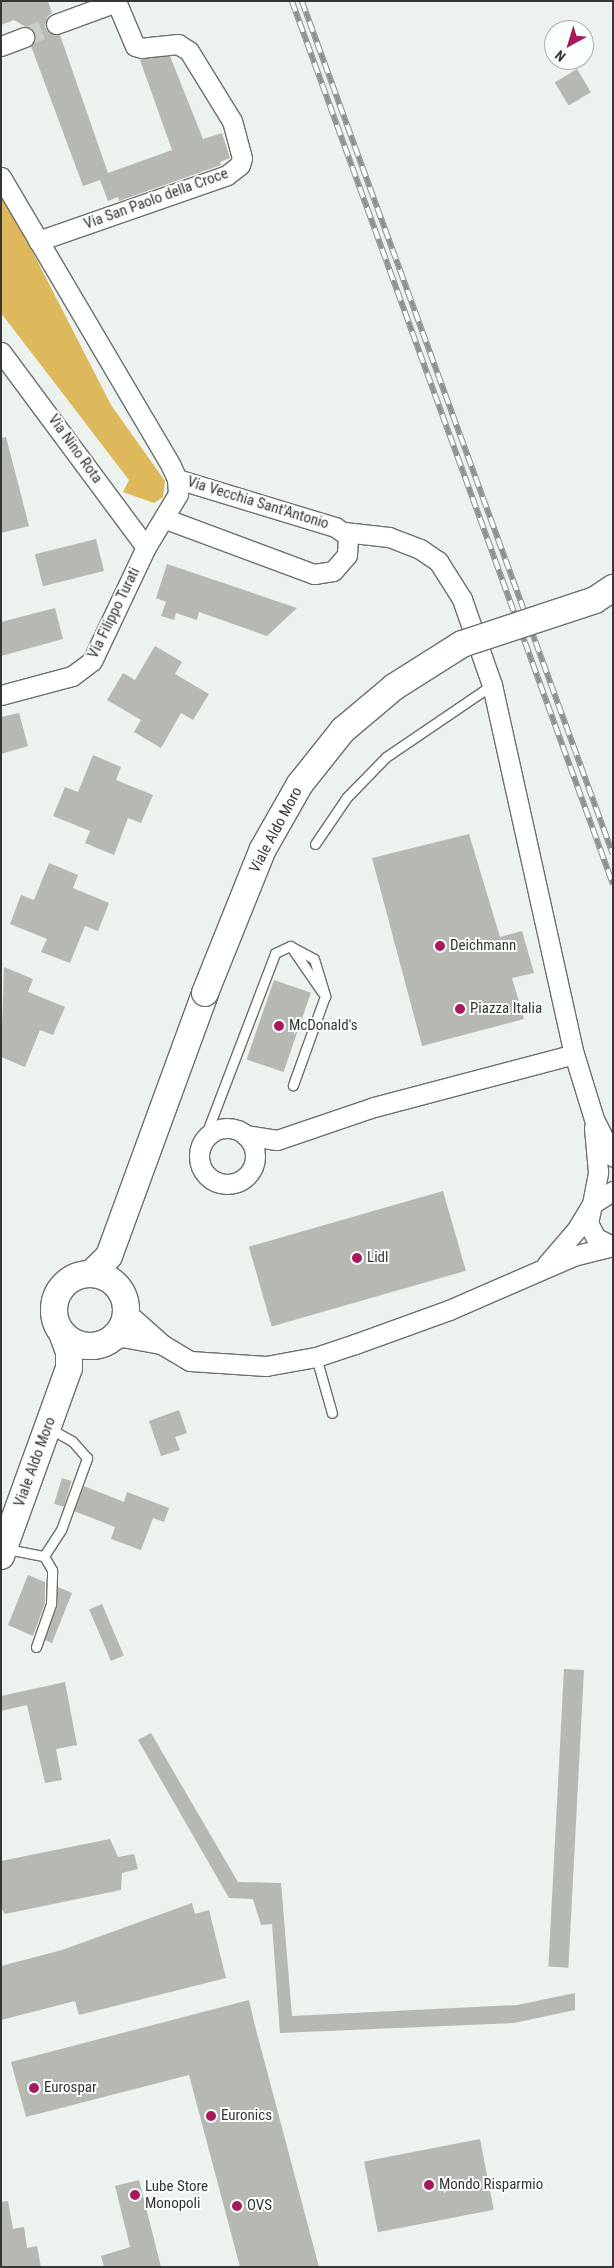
<!DOCTYPE html>
<style>
body{margin:0}
#map{position:relative;width:614px;height:2268px;overflow:hidden;background:#ecf2ed;font-family:"Roboto Condensed",sans-serif}
div>[style]{position:absolute}
[style*='--x']{left:calc(var(--x)*1px);top:calc(var(--y)*1px);width:calc(var(--w)*1px);rotate:calc(var(--a)*1deg)}
.green>*{inset:0;background:#deb95c}
.building>*{inset:0;background:#b6b8b1;transform-origin:0 0}
.minor-tunnel>*{height:19px;margin-top:-9.5px;transform-origin:0;background:repeating-linear-gradient(90deg,#c7cdc8 0 19px,transparent 0 28px)}
.roads{filter:drop-shadow(1px 0 #6c716c) drop-shadow(-1px 0 #6c716c) drop-shadow(0 1px #6c716c) drop-shadow(0 -1px #6c716c)}
.service>*{height:9px;margin:-4.5px;padding:0 4.5px;transform-origin:4.5px;border-radius:4.5px;background:#fff}
.minor>*{height:19px;margin:-9.5px;padding:0 9.5px;transform-origin:9.5px;border-radius:9.5px;background:#fff}
.minor>.ring{margin:-9.5px;padding:0;box-sizing:content-box;background:none;border:19px solid #fff;border-radius:50%}
.secondary>*{height:26px;margin:-13px;padding:0 13px;transform-origin:13px;border-radius:13px;background:#fff}
.secondary>.ring{margin:-13px;padding:0;box-sizing:content-box;background:none;border:26px solid #fff;border-radius:50%}
.rail>*{height:5.5px;margin-top:-2.75px;transform-origin:0;background:repeating-linear-gradient(90deg,#fbfffb 0 11px,#8e928e 0 22px);box-sizing:border-box;border-block:1px solid #8e928e}
.bridges{filter:drop-shadow(1px 0 #6c716c) drop-shadow(-1px 0 #6c716c) drop-shadow(0 1px #6c716c) drop-shadow(0 -1px #6c716c)}
.secondary-bridge>*{height:26px;margin:-13px;padding:0 13px;transform-origin:13px;border-radius:13px;background:#fff}
.dots>*{width:14px;height:14px;translate:-50% -50%;box-sizing:border-box;border:2px solid #fbfffb;border-radius:50%}
span{translate:-50% -50%;white-space:nowrap;text-align:center;line-height:1.15;-webkit-text-stroke:4px #fbfffb;paint-order:stroke}
.street-label{font-size:15px;color:#353735}
.poi-label{font-size:15px;color:#353735}
.left{translate:0 -50%;text-align:left}
.frame{position:absolute;inset:0;border:2px solid #353735;pointer-events:none}
.north{position:absolute;left:544px;top:20px;width:50px;height:50px;box-sizing:border-box;background:#fbfffb;border:1px solid #acafac;border-radius:50%;rotate:219deg;font-size:14px;font-weight:700;line-height:20px;text-align:center;color:#353735}
.north::after{content:'';display:block;margin:auto;width:18px;height:22px;background:#a71a5c;clip-path:polygon(50% 0,100% 100%,50% 72%,0 100%)}
</style>
<div id="map">
<div class="green">
<div style="clip-path:polygon(1px 190px,111px 405px,165px 481px,163px 497px,154px 503px,123px 492px,129px 480px,1px 313px)"></div>
</div>
<div class="building">
<div style="clip-path:polygon(1px 1px,48px 1px,52px 13px,47px 17px,45px 27px,49px 33px,60px 35px,108px 173px,172px 150px,140px 60px,143px 59px,170px 56px,203px 139px,222px 133px,230px 158px,220px 162px,221px 165px,119px 201px,118px 197px,108px 201px,100px 180px,83px 186px,31px 46px,34px 32px,14px 20px,1px 25px)"></div>
<div style="left:577px;top:69px;width:27px;height:26px;rotate:59deg"></div>
<div style="clip-path:polygon(6px 437px,29px 526px,1px 533px,1px 438px)"></div>
<div style="left:96px;top:539px;width:33px;height:63px;rotate:76deg"></div>
<div style="clip-path:polygon(167px 564px,297px 608px,267px 636px,199px 612px,197px 620px,176px 613px,174px 620px,161px 616px,166px 602px,156px 598px)"></div>
<div style="clip-path:polygon(55px 608px,63px 639px,1px 656px,1px 622px)"></div>
<div style="clip-path:polygon(155px 646px,182px 662px,175px 674px,209px 694px,193px 720px,181px 713px,161px 748px,134px 732px,141px 720px,107px 700px,123px 673px,135px 680px)"></div>
<div style="clip-path:polygon(19px 713px,28px 746px,1px 754px,1px 717px)"></div>
<div style="clip-path:polygon(93px 755px,121px 767px,116px 780px,153px 795px,141px 823px,128px 818px,114px 855px,85px 843px,90px 831px,53px 816px,65px 787px,78px 792px)"></div>
<div style="clip-path:polygon(469px 834px,500px 937px,522px 931px,534px 973px,512px 978px,524px 1019px,422px 1046px,372px 858px)"></div>
<div style="clip-path:polygon(49px 863px,78px 875px,73px 888px,109px 903px,98px 931px,85px 926px,70px 963px,41px 952px,47px 939px,10px 924px,21px 895px,34px 900px)"></div>
<div style="clip-path:polygon(4px 967px,33px 979px,28px 992px,65px 1007px,53px 1035px,40px 1030px,25px 1067px,1px 1057px)"></div>
<div style="left:274px;top:980px;width:39px;height:84px;rotate:19deg"></div>
<div style="left:443px;top:1191px;width:83px;height:202px;rotate:74deg"></div>
<div style="clip-path:polygon(179px 1410px,187px 1433px,175px 1437px,180px 1450px,161px 1456px,149px 1421px)"></div>
<div style="left:62px;top:1478px;width:10px;height:27px;rotate:17deg"></div>
<div style="clip-path:polygon(84px 1486px,124px 1502px,127px 1492px,169px 1508px,164px 1522px,153px 1518px,141px 1550px,111px 1539px,115px 1527px,74px 1511px)"></div>
<div style="clip-path:polygon(28px 1575px,45px 1582px,45px 1603px,33px 1636px,8px 1625px)"></div>
<div style="clip-path:polygon(58px 1587px,72px 1593px,52px 1643px,45px 1640px,57px 1606px)"></div>
<div style="left:102px;top:1604px;width:56px;height:14px;rotate:67deg"></div>
<div style="left:564px;top:1669px;width:20px;height:298px;rotate:3deg"></div>
<div style="clip-path:polygon(65px 1682px,77px 1745px,56px 1749px,62px 1780px,45px 1783px,27px 1705px,1px 1711px,1px 1696px)"></div>
<div style="clip-path:polygon(151px 1733px,238px 1882px,281px 1883px,292px 2016px,517px 2005px,575px 1993px,575px 2010px,514px 2023px,280px 2033px,272px 1924px,261px 1925px,253px 1899px,229px 1898px,138px 1740px)"></div>
<div style="clip-path:polygon(110px 1839px,118px 1857px,134px 1854px,138px 1869px,122px 1873px,121px 1890px,5px 1914px,1px 1908px,1px 1861px)"></div>
<div style="clip-path:polygon(192px 1903px,195px 1914px,209px 1910px,226px 1978px,79px 2015px,75px 2001px,1px 2020px,1px 1966px,62px 1950px)"></div>
<div style="clip-path:polygon(249px 2000px,255px 2026px,319px 2267px,240px 2267px,189px 2075px,26px 2117px,11px 2062px)"></div>
<div style="left:480px;top:2139px;width:72px;height:118px;rotate:79deg"></div>
<div style="clip-path:polygon(139px 2180px,161px 2267px,104px 2267px,101px 2256px,130px 2247px,115px 2186px)"></div>
<div style="clip-path:polygon(8px 2201px,13px 2229px,24px 2227px,27px 2248px,37px 2246px,41px 2267px,1px 2267px,1px 2202px)"></div>
</div>
<div class="minor-tunnel">
<div style="--x:24;--y:37;--w:35;--a:-22"></div>
</div>
<div class="roads">
<div class="service">
<div style="--x:315;--y:844;--w:57;--a:-55.8"></div>
<div style="--x:347;--y:797;--w:56;--a:-45.7"></div>
<div style="--x:386;--y:757;--w:128;--a:-34.2"></div>
<div style="--x:291;--y:947;--w:55;--a:55.4"></div>
<div style="--x:203;--y:1142;--w:202;--a:-69.1"></div>
<div style="--x:275;--y:953;--w:17;--a:-25"></div>
<div style="--x:290;--y:946;--w:27;--a:28"></div>
<div style="--x:314;--y:959;--w:39;--a:73"></div>
<div style="--x:325;--y:996;--w:95;--a:109.8"></div>
<div style="--x:316;--y:1357;--w:58;--a:74.1"></div>
<div style="--x:7;--y:1549;--w:38;--a:11"></div>
<div style="--x:44;--y:1556;--w:31;--a:-57"></div>
<div style="--x:61;--y:1530;--w:77;--a:-70.1"></div>
<div style="--x:87;--y:1458;--w:23;--a:-131"></div>
<div style="--x:72;--y:1441;--w:26;--a:-151"></div>
<div style="--x:36;--y:1647;--w:46;--a:-70.8"></div>
<div style="--x:51;--y:1604;--w:34;--a:-88"></div>
<div style="--x:52;--y:1570;--w:16;--a:-120"></div>
</div>
<div class="minor">
<div style="--x:56;--y:24;--w:64;--a:-20.1"></div>
<div style="--x:1;--y:46;--w:25;--a:-21"></div>
<div style="--x:1;--y:177;--w:335;--a:59.5"></div>
<div style="--x:171;--y:466;--w:14;--a:65"></div>
<div style="--x:177;--y:479;--w:15;--a:86"></div>
<div style="--x:178;--y:494;--w:62;--a:121.1"></div>
<div style="--x:146;--y:547;--w:126;--a:115.3"></div>
<div style="--x:92;--y:661;--w:25;--a:143"></div>
<div style="--x:72;--y:676;--w:73;--a:165"></div>
<div style="--x:38;--y:241;--w:200;--a:-19.2"></div>
<div style="--x:227;--y:175;--w:16;--a:-38"></div>
<div style="--x:240;--y:165;--w:7;--a:-74"></div>
<div style="--x:242;--y:158;--w:38;--a:-105"></div>
<div style="--x:232;--y:121;--w:82;--a:-121.6"></div>
<div style="--x:189;--y:51;--w:13;--a:-148"></div>
<div style="--x:178;--y:44;--w:36;--a:174"></div>
<div style="--x:142;--y:48;--w:7;--a:-164"></div>
<div style="--x:135;--y:46;--w:49;--a:-112.9"></div>
<div style="--x:1;--y:352;--w:243;--a:53.4"></div>
<div style="--x:166;--y:519;--w:158;--a:20.4"></div>
<div style="--x:314;--y:574;--w:19;--a:-9"></div>
<div style="--x:333;--y:571;--w:21;--a:-49"></div>
<div style="--x:347;--y:555;--w:19;--a:-87"></div>
<div style="--x:348;--y:536;--w:16;--a:-145"></div>
<div style="--x:335;--y:527;--w:165;--a:-163.1"></div>
<div style="--x:344;--y:532;--w:45;--a:6.3"></div>
<div style="--x:389;--y:537;--w:33;--a:21"></div>
<div style="--x:420;--y:549;--w:22;--a:34"></div>
<div style="--x:438;--y:561;--w:45;--a:57.7"></div>
<div style="--x:462;--y:599;--w:91;--a:70.8"></div>
<div style="--x:492;--y:685;--w:378;--a:77.5"></div>
<div style="--x:574;--y:1054;--w:68;--a:72.9"></div>
<div style="--x:594;--y:1119;--w:42;--a:63.4"></div>
<div class="ring" style="left:199px;top:1128px;width:37px;height:37px"></div>
<div style="--x:245;--y:1135;--w:32;--a:9"></div>
<div style="--x:277;--y:1140;--w:102;--a:-18.8"></div>
<div style="--x:374;--y:1107;--w:207;--a:-14.8"></div>
<div style="--x:612;--y:1246;--w:18;--a:-153"></div>
<div style="--x:596;--y:1238;--w:17;--a:-118"></div>
<div style="--x:588;--y:1223;--w:19;--a:-78"></div>
<div style="--x:592;--y:1204;--w:25;--a:-32"></div>
<div style="--x:547;--y:1264;--w:46;--a:-49.4"></div>
<div style="--x:577;--y:1229;--w:29;--a:-59"></div>
<div style="--x:592;--y:1204;--w:33;--a:-79"></div>
<div style="--x:598;--y:1172;--w:44;--a:-95.2"></div>
<div style="--x:126;--y:1312;--w:50;--a:41.7"></div>
<div style="--x:163;--y:1345;--w:31;--a:31"></div>
<div style="--x:190;--y:1361;--w:76;--a:3.8"></div>
<div style="--x:266;--y:1366;--w:51;--a:-10.2"></div>
<div style="--x:316;--y:1357;--w:41;--a:-18.4"></div>
<div style="--x:355;--y:1344;--w:100;--a:-19.9"></div>
<div style="--x:449;--y:1310;--w:135;--a:-23.5"></div>
<div style="--x:573;--y:1256;--w:41;--a:-14"></div>
<div style="--x:108;--y:1342;--w:15;--a:-20"></div>
<div style="--x:122;--y:1337;--w:39;--a:10"></div>
</div>
<div class="secondary">
<div style="--x:91;--y:1274;--w:25;--a:-45"></div>
<div style="--x:109;--y:1256;--w:280;--a:-69.9"></div>
<div class="ring" style="left:54px;top:1274px;width:46px;height:46px"></div>
<div style="--x:1;--y:1556;--w:200;--a:-70.1"></div>
<div style="--x:69;--y:1368;--w:16;--a:-90"></div>
<div style="--x:69;--y:1352;--w:20;--a:-110"></div>
</div>
</div>
<div class="rail">
<div style="--x:292;--y:1;--w:940;--a:70.02"></div>
<div style="--x:302;--y:1;--w:908;--a:69.97"></div>
</div>
<div class="bridges">
<div class="secondary-bridge">
<div style="--x:205;--y:993;--w:155;--a:-68.1"></div>
<div style="--x:263;--y:849;--w:75;--a:-60.4"></div>
<div style="--x:300;--y:784;--w:69;--a:-51.5"></div>
<div style="--x:343;--y:730;--w:67;--a:-40.1"></div>
<div style="--x:394;--y:687;--w:80;--a:-32.3"></div>
<div style="--x:462;--y:644;--w:140;--a:-18.3"></div>
<div style="--x:595;--y:600;--w:22;--a:-34"></div>
</div>
</div>
<div class="dots">
<div style="left:440px;top:946px;background:#a71a5c"></div>
<div style="left:460px;top:1009px;background:#a71a5c"></div>
<div style="left:279px;top:1026px;background:#a71a5c"></div>
<div style="left:357px;top:1258px;background:#a71a5c"></div>
<div style="left:34px;top:2088px;background:#a71a5c"></div>
<div style="left:211px;top:2116px;background:#a71a5c"></div>
<div style="left:429px;top:2185px;background:#a71a5c"></div>
<div style="left:135px;top:2195px;background:#a71a5c"></div>
<div style="left:237px;top:2206px;background:#a71a5c"></div>
</div>
<div class="street-label">
<span style="left:156px;top:199px;rotate:-20deg">Via San Paolo della Croce</span>
<span style="left:75px;top:449px;rotate:54deg">Via Nino Rota</span>
<span style="left:258px;top:503px;rotate:17deg">Via Vecchia Sant'Antonio</span>
<span style="left:114px;top:613px;rotate:-64deg">Via Filippo Turati</span>
<span style="left:276px;top:830px;rotate:-62deg">Viale Aldo Moro</span>
<span style="left:35px;top:1462px;rotate:-70deg">Viale Aldo Moro</span>
</div>
<div class="poi-label">
<span class="left" style="left:450px;top:946px">Deichmann</span>
<span class="left" style="left:470px;top:1009px">Piazza Italia</span>
<span class="left" style="left:289px;top:1026px">McDonald's</span>
<span class="left" style="left:367px;top:1258px">Lidl</span>
<span class="left" style="left:44px;top:2088px">Eurospar</span>
<span class="left" style="left:221px;top:2116px">Euronics</span>
<span class="left" style="left:439px;top:2185px">Mondo Risparmio</span>
<span class="left" style="left:145px;top:2195px">Lube Store<br>Monopoli</span>
<span class="left" style="left:247px;top:2206px">OVS</span>
</div>
<div class="frame"></div>
<div class="north">N</div>
</div>
